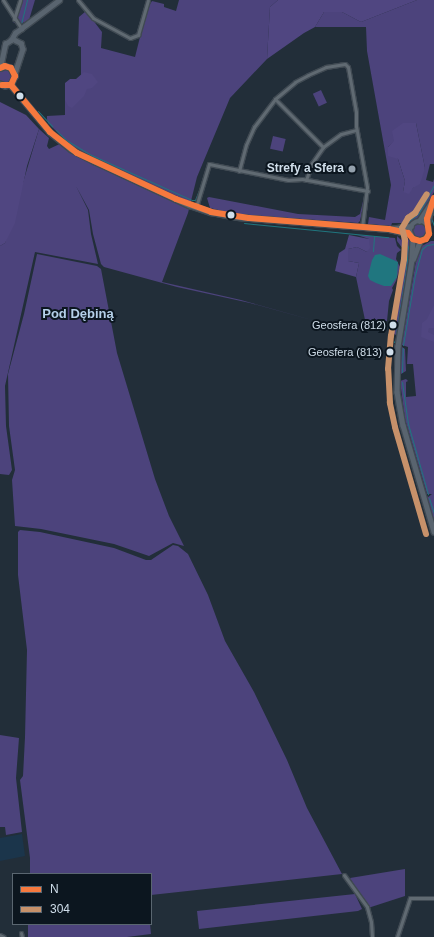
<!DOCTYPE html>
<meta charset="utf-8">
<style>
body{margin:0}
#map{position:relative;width:434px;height:937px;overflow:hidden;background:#222e39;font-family:Helvetica,sans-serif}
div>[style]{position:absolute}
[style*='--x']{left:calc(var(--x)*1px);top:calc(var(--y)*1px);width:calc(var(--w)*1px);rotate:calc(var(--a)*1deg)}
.built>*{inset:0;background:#1b354b}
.green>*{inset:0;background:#4c437c;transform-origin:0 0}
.round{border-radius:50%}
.forest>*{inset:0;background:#504681}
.water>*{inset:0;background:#20767f}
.stream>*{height:1px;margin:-0.5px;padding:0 0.5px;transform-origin:0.5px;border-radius:0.5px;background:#20767f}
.roads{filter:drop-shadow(1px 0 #404a53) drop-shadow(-1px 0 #404a53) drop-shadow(0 1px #404a53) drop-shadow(0 -1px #404a53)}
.street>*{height:3px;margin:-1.5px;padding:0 1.5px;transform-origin:1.5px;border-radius:1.5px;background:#606a72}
.secondary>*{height:4.5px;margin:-2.25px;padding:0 2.25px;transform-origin:2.25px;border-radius:2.25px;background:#59646f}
.secondary>.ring{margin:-2.25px;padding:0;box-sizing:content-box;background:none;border:4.5px solid #59646f;border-radius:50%}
.bus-1>*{height:6px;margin:-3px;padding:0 3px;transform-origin:3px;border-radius:3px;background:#f6793e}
.bus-2>*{height:6px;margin:-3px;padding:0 3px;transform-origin:3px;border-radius:3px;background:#c7916a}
.dots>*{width:11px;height:11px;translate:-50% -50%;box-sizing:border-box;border:2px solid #0c161f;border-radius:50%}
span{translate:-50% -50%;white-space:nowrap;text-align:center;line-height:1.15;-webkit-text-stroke:4px #0c161f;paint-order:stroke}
.bus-label{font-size:11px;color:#d0deea}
.right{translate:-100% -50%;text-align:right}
.poi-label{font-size:12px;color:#d0deea;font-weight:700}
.neighbourhood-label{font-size:13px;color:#b5d0e9;font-weight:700}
.legend{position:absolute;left:12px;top:873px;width:140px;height:52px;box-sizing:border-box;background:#0c161f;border:1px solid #5a6670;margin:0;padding:5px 7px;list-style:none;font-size:12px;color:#d0deea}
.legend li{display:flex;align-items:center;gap:8px;height:20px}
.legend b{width:20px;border:1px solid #5a6670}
</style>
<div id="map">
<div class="built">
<div style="clip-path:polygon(22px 834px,25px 856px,0 861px,0 838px)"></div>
</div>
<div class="green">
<div style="clip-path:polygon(22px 0,35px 0,29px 20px,18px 25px,13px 22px)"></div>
<div style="clip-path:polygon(179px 0,278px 0,270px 7px,267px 59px,230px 98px,197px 177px,188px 213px,162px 282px,241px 300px,319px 322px,250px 303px,177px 287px,104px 267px,101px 264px,93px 234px,89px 210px,76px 186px,88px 210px,91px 234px,98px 264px,35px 252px,5px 386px,6px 426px,12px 470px,9px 475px,0 474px,0 246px,5px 243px,39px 129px,49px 138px,47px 146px,49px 149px,66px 141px,48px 123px,47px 119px,47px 116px,65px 115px,65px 86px,81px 86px,81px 47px,78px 46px,79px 17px,86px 11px,102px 32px,101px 48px,135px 57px,147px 9px,152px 1px,164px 4px,164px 7px,176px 11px)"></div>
<div style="clip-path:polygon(evenodd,417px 0,434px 0,434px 164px,430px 164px,426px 180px,433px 182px,434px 179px,434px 192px,418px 220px,408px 225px,403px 226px,403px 223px,392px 223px,391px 226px,368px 224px,369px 217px,385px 220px,391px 185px,367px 51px,366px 27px,315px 27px,324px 12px,342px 12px,361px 22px,417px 0,416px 123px,425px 168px,413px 188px,403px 192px,405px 181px,398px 159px,388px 147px,416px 123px)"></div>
<div style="clip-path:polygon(7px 68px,12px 70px,13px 81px,6px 85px,0 83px,0 70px)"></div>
<div style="left:321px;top:90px;width:14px;height:9px;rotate:65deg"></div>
<div style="left:273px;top:136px;width:13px;height:13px;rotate:13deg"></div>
<div style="clip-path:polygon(209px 197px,298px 214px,355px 217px,360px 214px,364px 197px,365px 197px,360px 221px,358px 223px,235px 214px,210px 208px,207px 198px)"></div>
<div class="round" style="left:413px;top:224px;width:14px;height:14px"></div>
<div style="clip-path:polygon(357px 235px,395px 238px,397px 246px,401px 250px,397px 253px,396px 259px,400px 267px,396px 281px,392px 288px,393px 290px,389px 301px,387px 321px,365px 320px,356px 277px,359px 263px,348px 261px,348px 249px,357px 247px,367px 252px,369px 239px)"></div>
<div style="clip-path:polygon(402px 235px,407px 237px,410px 242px,410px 246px,412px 247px,396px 335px,393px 333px,406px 253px,397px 241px,397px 236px,401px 240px)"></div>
<div style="clip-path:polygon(431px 241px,434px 241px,434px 520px,427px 498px,432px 494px,427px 494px,405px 419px,400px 381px,406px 379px,408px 381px,406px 382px,406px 397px,416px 396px,413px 364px,407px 364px,408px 347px,402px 345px,402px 343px,416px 261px,420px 247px)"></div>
<div style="clip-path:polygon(37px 254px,97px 266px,101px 269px,117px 353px,155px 479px,169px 516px,184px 546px,173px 543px,149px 556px,114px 544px,41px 529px,15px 526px,12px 480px,15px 470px,9px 426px,8px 374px,24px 314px)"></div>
<div style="clip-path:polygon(402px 347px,405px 349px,406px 371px,401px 374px,400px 374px)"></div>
<div style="clip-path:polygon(20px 530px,40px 532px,114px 548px,146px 560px,151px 560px,173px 545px,178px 546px,188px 554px,208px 595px,225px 641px,254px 692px,287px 760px,307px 808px,342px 874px,151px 895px,151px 874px,30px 874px,30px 858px,20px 780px,23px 776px,25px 737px,27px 650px,18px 575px,18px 532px)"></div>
<div style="clip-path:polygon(0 735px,19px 738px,16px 778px,22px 832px,6px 835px,5px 827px,0 827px)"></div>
<div style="clip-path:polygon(405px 869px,405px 896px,368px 908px,350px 878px)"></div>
<div style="clip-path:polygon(355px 894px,362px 909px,358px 911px,199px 929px,197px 911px)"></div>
<div style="clip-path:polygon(150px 924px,151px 934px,127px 937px,28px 937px,28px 925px)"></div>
</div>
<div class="forest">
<div style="clip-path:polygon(278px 0,417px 0,361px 22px,342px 12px,324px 12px,315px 27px,304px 33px,267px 59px,270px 7px)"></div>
<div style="clip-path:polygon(84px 72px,92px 74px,98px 82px,92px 88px,87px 89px,84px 96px,72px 108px,68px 106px,65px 100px,65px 83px,70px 79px,76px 79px)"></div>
<div style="clip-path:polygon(0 102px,26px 115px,39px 129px,27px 166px,15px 223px,5px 243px,0 246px)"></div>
<div style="clip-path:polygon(403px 123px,416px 123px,425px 168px,420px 184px,413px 188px,409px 194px,403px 192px,405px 181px,398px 159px,388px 156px,388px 147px,394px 141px,392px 131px)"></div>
<div style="clip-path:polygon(349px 235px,369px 239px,370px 248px,367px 252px,357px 247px,348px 249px,348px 261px,359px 263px,356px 277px,335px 271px,339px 253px,345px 249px)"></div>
<div style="clip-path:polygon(434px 305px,434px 328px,429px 328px,428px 332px,434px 335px,434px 342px,421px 337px,422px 323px,427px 319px)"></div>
</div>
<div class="water">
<div style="clip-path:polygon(380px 254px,398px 262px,397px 277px,391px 286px,384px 286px,376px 283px,370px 280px,368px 276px,372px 260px,375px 255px)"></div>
</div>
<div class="stream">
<div style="--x:21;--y:24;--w:25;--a:-76"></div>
<div style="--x:38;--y:111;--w:21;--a:47"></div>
<div style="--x:56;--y:130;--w:14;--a:45"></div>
<div style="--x:66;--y:140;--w:27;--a:31"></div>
<div style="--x:89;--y:154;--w:113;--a:24.1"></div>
<div style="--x:192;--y:200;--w:3;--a:0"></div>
<div style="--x:195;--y:200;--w:11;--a:-68"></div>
<div style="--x:434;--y:212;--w:7;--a:117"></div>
<div style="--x:431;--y:218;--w:9;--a:69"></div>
<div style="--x:407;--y:222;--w:15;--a:-37"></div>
<div style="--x:419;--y:213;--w:32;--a:-62"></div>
<div style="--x:244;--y:223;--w:145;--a:5.6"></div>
<div style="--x:373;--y:251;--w:15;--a:-86"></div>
<div style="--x:396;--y:334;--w:65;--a:-81.1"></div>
<div style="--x:406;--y:270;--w:23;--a:-85"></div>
<div style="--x:408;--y:247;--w:8;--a:-113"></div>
<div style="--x:394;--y:342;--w:2;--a:-63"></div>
<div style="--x:403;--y:345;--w:71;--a:-80.3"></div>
<div style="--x:415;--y:275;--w:27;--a:-75"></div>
<div style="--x:422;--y:249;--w:6;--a:-39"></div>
<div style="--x:427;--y:245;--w:7;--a:-8"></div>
<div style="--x:402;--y:372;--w:24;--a:-88"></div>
<div style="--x:402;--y:382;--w:42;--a:81.9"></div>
<div style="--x:408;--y:424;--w:73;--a:74.1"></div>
<div style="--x:429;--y:498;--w:16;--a:72"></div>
</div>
<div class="roads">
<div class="street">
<div style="--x:3;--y:0;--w:35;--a:57"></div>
<div style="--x:78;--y:0;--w:23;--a:50"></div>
<div style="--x:93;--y:18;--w:42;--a:28.4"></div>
<div style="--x:130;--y:38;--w:9;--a:-21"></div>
<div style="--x:138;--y:35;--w:36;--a:-74"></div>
<div style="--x:14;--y:19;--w:20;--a:-72"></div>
<div style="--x:275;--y:99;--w:68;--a:45"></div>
<div style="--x:239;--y:171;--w:27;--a:-75"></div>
<div style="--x:246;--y:145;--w:20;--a:-66"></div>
<div style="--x:254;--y:127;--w:35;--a:-53"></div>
<div style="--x:275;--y:99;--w:26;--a:-40"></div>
<div style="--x:295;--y:82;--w:15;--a:-28"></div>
<div style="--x:308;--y:75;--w:20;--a:-24"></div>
<div style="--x:326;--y:67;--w:19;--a:-9"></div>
<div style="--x:345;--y:64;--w:4;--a:45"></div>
<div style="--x:348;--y:67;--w:46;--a:79.9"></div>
<div style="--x:356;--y:112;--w:14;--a:90"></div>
<div style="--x:356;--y:126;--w:62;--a:79.8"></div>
<div style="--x:367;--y:187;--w:40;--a:97.1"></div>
<div style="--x:306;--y:180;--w:18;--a:-71"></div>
<div style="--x:312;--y:163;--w:19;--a:-55"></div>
<div style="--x:323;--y:147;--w:22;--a:-36"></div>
<div style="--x:341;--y:134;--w:16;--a:-15"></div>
<div style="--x:196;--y:207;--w:45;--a:-73.2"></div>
<div style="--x:209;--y:164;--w:81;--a:11.4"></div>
<div style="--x:288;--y:180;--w:14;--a:-4"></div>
<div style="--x:302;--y:179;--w:67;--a:10.3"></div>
<div style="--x:344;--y:875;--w:39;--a:54"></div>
<div style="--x:367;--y:907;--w:16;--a:75"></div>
<div style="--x:371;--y:922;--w:15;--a:86"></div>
<div style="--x:21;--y:933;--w:4;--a:76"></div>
<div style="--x:0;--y:935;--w:4;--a:27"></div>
<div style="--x:397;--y:937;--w:41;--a:-71.6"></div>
<div style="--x:410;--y:898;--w:24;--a:0"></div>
</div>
<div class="secondary">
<div style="--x:11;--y:40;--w:8;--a:-60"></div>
<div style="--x:15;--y:33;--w:55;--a:-36.9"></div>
<div style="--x:0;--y:68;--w:25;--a:-78"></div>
<div style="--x:5;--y:44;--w:7;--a:-34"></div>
<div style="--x:11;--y:40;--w:4;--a:0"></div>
<div style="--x:15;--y:40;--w:7;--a:27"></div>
<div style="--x:21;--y:43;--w:6;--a:72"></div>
<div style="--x:23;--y:49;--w:25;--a:108"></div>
<div style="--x:0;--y:68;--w:5;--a:-22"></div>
<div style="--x:5;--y:66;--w:6;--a:18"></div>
<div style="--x:11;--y:68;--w:9;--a:63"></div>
<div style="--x:15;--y:76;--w:10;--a:114"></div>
<div style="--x:11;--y:85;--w:6;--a:171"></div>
<div style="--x:5;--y:86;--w:5;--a:-158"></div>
<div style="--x:11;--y:85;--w:61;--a:50.3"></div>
<div style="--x:50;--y:132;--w:27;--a:39"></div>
<div style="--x:71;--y:149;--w:26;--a:28"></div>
<div style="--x:94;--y:161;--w:105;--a:24.9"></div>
<div style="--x:189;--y:205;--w:23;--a:18"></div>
<div style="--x:211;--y:212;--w:26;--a:11"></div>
<div style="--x:237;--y:217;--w:152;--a:4.5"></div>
<div style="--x:389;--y:229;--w:22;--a:13"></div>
<div class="ring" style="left:410px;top:221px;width:15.5px;height:15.5px"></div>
<div style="--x:419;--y:221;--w:27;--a:-57"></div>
<div style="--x:427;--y:224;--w:18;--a:-77"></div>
<div style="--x:390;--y:229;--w:21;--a:-8"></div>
<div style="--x:413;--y:239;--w:21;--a:93"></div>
<div style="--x:412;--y:260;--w:87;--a:99.2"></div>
<div style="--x:398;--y:346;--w:46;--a:91.2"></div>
<div style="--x:397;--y:392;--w:34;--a:80"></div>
<div style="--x:403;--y:425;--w:111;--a:73.8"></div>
<div style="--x:413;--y:259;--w:19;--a:-69"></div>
</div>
</div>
<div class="bus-1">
<div style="--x:0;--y:68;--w:5;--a:-22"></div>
<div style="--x:5;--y:66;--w:6;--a:18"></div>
<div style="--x:11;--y:68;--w:9;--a:63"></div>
<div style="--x:15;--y:76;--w:10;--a:114"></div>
<div style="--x:11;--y:85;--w:9;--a:180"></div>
<div style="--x:11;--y:85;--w:61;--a:50.3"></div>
<div style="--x:50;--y:132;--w:34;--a:38"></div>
<div style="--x:77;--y:153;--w:109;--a:24.9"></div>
<div style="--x:176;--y:199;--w:37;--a:20"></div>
<div style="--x:211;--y:212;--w:38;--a:9"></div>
<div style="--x:249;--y:218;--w:140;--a:4.5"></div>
<div style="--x:389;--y:229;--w:19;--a:12"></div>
<div style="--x:408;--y:233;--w:8;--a:50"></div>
<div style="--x:413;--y:239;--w:7;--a:16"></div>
<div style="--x:420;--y:241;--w:6;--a:-18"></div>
<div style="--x:426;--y:239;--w:6;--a:-59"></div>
<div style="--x:429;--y:234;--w:15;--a:-98"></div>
<div style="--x:427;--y:219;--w:22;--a:-72"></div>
</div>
<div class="bus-2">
<div style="--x:426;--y:534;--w:111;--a:-106.2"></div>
<div style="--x:395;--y:427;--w:25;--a:-102"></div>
<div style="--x:390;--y:403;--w:34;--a:-93"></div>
<div style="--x:388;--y:369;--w:33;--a:-85"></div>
<div style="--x:391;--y:336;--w:78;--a:-80.4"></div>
<div style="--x:404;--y:259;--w:19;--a:-87"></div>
<div style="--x:405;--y:240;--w:12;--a:-104"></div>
<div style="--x:402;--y:228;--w:12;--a:-59"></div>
<div style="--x:408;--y:218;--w:9;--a:-36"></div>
<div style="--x:415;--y:213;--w:22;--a:-58"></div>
</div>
<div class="dots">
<div style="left:20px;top:96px;background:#d0deea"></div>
<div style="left:352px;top:169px;background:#93a0ac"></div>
<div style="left:231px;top:215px;background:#d0deea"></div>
<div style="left:393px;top:325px;background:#d0deea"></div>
<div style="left:390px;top:352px;background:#d0deea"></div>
</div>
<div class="bus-label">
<span class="right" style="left:386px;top:325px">Geosfera (812)</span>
<span class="right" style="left:382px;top:352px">Geosfera (813)</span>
</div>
<div class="poi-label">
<span class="right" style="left:344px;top:169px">Strefy a Sfera</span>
</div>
<div class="neighbourhood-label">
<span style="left:78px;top:314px">Pod Dębiną</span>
</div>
<ul class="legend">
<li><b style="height:5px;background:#f6793e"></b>N</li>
<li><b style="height:5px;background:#c7916a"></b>304</li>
</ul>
</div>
